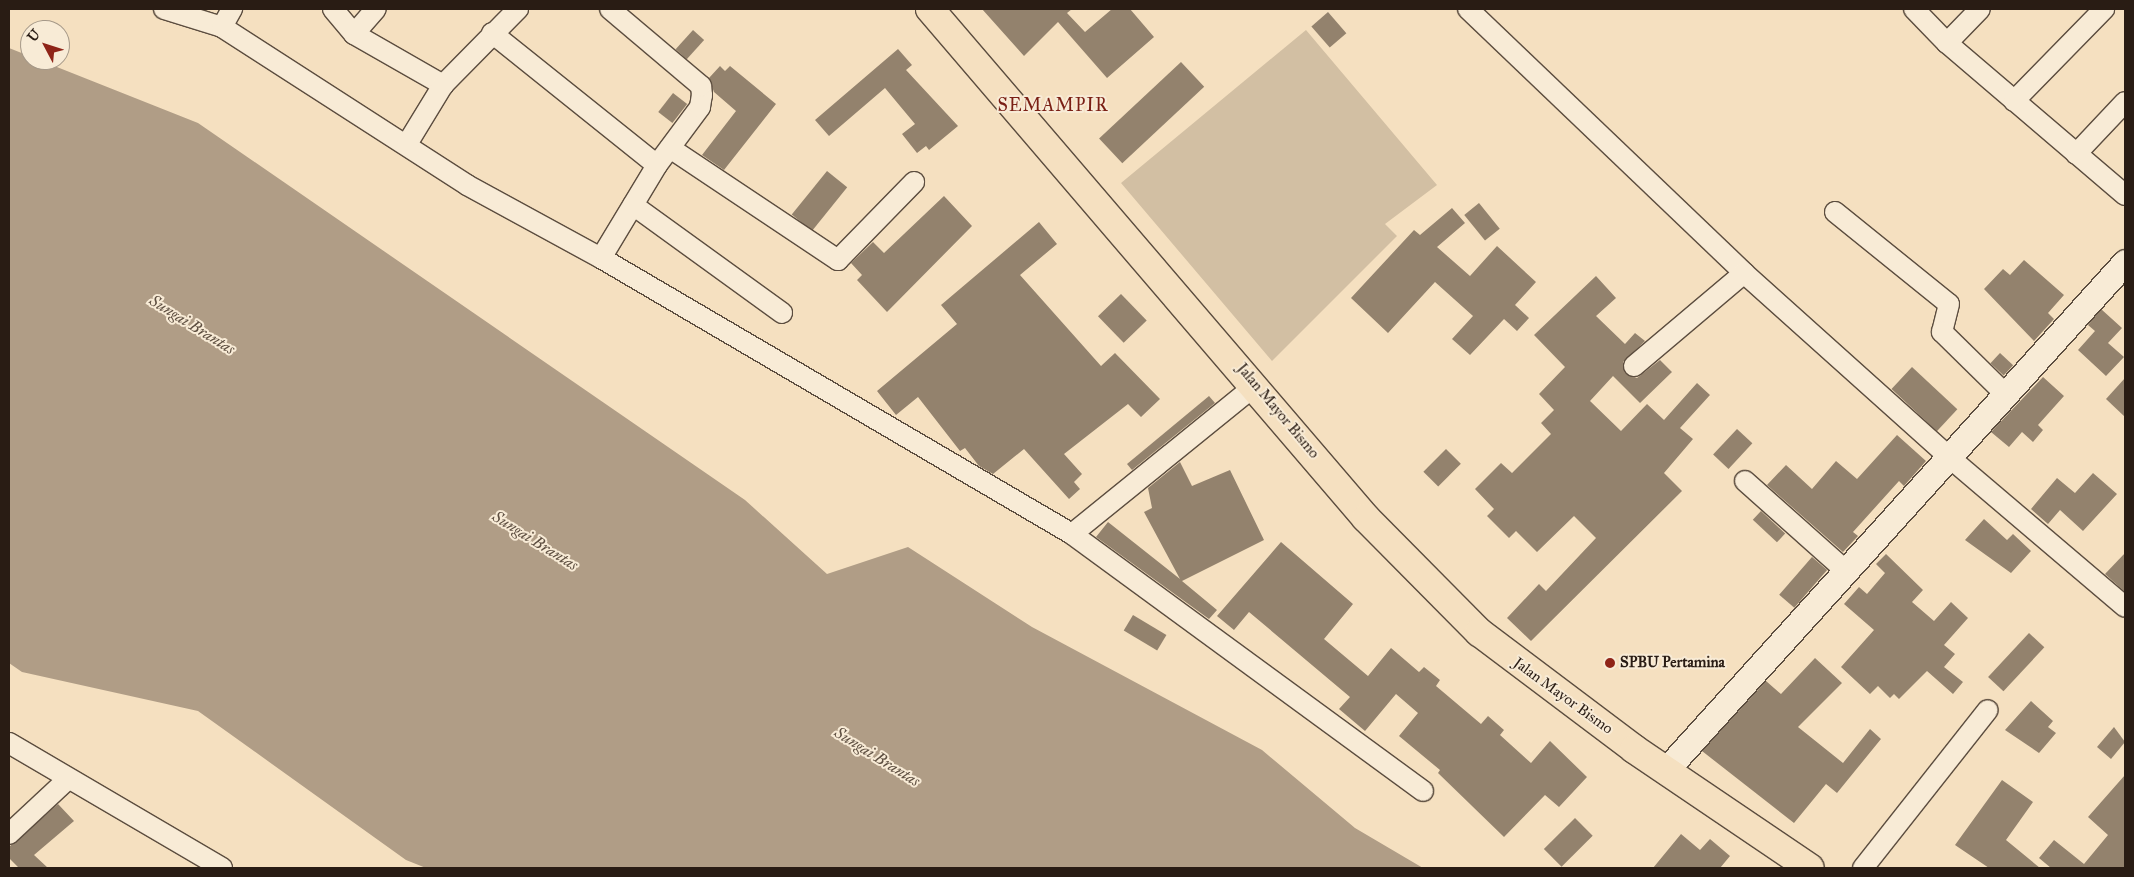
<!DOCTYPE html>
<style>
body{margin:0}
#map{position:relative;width:2134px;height:877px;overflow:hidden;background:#f5e0c0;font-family:"IM FELL Great Primer",serif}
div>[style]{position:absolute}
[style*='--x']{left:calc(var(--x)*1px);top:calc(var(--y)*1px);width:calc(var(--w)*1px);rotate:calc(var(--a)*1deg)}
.green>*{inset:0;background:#d2bfa3}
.water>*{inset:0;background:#b09d86}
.building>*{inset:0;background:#93826d;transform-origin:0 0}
.roads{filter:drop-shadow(1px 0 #5c4d3f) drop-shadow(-1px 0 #5c4d3f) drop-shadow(0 1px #5c4d3f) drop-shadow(0 -1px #5c4d3f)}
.minor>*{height:20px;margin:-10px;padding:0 10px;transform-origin:10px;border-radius:10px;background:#f8ebd6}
.tertiary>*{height:25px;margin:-12.5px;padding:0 12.5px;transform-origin:12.5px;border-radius:12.5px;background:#f8ebd6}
.primary>*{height:28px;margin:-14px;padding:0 14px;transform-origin:14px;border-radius:14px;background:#f5e0c0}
.dots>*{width:14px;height:14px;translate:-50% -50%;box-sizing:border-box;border:2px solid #f8ebd6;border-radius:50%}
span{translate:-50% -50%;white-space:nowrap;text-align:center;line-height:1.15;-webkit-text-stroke:4px #f8ebd6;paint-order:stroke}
.street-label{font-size:15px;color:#291c14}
.poi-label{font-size:15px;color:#291c14;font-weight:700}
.left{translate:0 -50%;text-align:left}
.water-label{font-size:16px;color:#5f5042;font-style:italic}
.quarter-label{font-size:18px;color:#7a1f14;letter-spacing:1px}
.frame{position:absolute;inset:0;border:10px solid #291c14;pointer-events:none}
.north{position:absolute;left:20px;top:20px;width:50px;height:50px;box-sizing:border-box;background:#f8ebd6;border:1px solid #a59888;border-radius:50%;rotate:310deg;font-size:14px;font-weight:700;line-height:20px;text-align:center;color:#291c14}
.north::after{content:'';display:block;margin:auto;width:18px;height:22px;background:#8f2418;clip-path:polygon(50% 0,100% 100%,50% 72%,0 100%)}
</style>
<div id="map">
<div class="green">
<div style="clip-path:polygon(1306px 30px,1437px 185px,1385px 224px,1397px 236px,1272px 361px,1121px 183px)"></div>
</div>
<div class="water">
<div style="clip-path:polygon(9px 48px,198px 123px,745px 500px,827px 574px,908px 547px,1032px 627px,1262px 750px,1355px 828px,1423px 868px,426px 868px,406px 860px,198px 711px,22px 672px,9px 663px)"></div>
</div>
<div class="building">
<div style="clip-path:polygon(982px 9px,1072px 9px,1067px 13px,1085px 32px,1112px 9px,1130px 9px,1154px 37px,1107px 78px,1058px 22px,1024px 56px)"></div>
<div style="left:1328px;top:12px;width:28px;height:22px;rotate:49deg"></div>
<div style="left:693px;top:30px;width:15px;height:26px;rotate:42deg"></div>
<div style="clip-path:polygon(898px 49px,912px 65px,906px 70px,958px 126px,929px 150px,926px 146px,917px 153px,902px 134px,915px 124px,885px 88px,829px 136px,815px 120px)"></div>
<div style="left:1181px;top:62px;width:34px;height:112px;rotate:47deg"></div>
<div style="clip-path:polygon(720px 66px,725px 71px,730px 66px,776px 104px,724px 170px,702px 155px,736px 111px,714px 92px,709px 78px)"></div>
<div style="left:673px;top:93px;width:18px;height:24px;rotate:38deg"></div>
<div style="left:827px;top:171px;width:26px;height:56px;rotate:39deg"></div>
<div style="clip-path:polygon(944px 196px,972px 226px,887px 312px,857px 280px,862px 275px,851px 263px,873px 242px,884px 253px)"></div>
<div style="left:1479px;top:203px;width:33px;height:19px;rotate:51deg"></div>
<div style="clip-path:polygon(1452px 208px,1465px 223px,1437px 247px,1470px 276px,1497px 246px,1536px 282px,1515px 305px,1529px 318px,1517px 331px,1504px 319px,1470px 355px,1452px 339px,1473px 316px,1435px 282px,1388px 333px,1351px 298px,1414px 230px,1420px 235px)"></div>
<div style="clip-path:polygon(1039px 222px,1057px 244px,1020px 275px,1101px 366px,1115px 353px,1160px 399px,1141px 417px,1128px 404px,1064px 454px,1082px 474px,1074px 482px,1080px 489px,1069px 499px,1024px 449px,993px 474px,979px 466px,965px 448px,960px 451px,918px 397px,896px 415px,877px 391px,957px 324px,941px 305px)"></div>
<div style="clip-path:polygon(2024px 260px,2064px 295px,2048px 313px,2054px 319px,2034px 341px,1984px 289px,2003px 269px,2010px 275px)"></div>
<div style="clip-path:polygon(1596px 276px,1616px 298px,1596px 316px,1625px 344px,1635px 333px,1645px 341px,1623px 362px,1625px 373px,1637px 378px,1660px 360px,1672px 372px,1640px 403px,1613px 376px,1590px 401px,1621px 431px,1647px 404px,1664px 420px,1697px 383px,1710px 395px,1680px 428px,1693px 439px,1664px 473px,1682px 491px,1531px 641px,1507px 618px,1539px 584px,1546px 591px,1596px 538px,1574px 516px,1537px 552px,1516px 531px,1509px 538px,1487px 516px,1494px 509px,1475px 489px,1501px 463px,1512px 473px,1551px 434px,1541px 423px,1554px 410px,1539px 394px,1565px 367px,1534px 335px)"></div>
<div style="left:1121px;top:294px;width:37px;height:32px;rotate:46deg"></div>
<div style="clip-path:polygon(2101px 309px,2122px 328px,2108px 343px,2124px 357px,2106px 376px,2078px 350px,2095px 331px,2088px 325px)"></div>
<div style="left:2000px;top:353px;width:18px;height:14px;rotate:43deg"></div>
<div style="left:1912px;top:367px;width:62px;height:30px;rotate:43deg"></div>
<div style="clip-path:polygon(2043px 377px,2064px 396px,2038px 425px,2043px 430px,2033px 442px,2022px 432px,2009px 447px,1991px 432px)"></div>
<div style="clip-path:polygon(2125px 378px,2125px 417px,2106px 399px)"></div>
<div style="clip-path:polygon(1209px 396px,1215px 403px,1132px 470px,1127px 464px)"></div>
<div style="left:1737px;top:429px;width:21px;height:35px;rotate:43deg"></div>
<div style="clip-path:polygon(1897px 435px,1926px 461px,1904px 486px,1899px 481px,1853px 532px,1858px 536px,1843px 552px,1767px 485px,1786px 465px,1812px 489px,1836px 461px,1857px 479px)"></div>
<div style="left:1446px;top:449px;width:21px;height:32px;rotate:45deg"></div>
<div style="clip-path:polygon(1180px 462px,1192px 486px,1230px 470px,1264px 540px,1182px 581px,1217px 610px,1209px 619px,1096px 537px,1108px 522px,1180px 579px,1144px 512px,1152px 508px,1148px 488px)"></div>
<div style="clip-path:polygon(2093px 473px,2117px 494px,2083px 531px,2060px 510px,2048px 524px,2031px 509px,2057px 478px,2075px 493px)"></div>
<div style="left:1761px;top:511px;width:33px;height:12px;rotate:43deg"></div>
<div style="clip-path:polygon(1984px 519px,2007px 540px,2013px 534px,2031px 551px,2011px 573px,1965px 540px)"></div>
<div style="clip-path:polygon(1281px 542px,1353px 604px,1324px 639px,1368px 676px,1391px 648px,1419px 672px,1424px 667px,1440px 680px,1436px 686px,1481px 724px,1488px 716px,1504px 730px,1500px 735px,1531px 763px,1550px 741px,1587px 777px,1559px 807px,1545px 795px,1504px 837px,1438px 773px,1440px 770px,1399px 736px,1418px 713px,1396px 694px,1365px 731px,1339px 709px,1350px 697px,1249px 612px,1234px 630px,1217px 616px)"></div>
<div style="clip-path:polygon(2125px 553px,2125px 592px,2105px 574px)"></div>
<div style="clip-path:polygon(1886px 554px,1923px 590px,1912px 602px,1934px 621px,1951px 602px,1968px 618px,1944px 645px,1955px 654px,1944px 667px,1963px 682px,1953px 694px,1927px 671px,1899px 699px,1894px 694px,1890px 698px,1878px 686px,1870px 694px,1841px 667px,1874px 630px,1844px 604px,1859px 587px,1867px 594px,1885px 573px,1876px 564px)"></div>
<div style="left:1812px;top:557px;width:20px;height:50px;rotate:41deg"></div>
<div style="left:1133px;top:615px;width:39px;height:18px;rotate:31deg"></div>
<div style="left:2029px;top:633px;width:21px;height:60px;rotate:43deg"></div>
<div style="clip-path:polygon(1815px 658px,1842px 683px,1798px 727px,1843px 763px,1870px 729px,1881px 739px,1837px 793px,1826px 784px,1794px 823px,1702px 751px,1766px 681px,1781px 694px)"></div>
<div style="clip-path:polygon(2031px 701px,2053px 721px,2048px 727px,2056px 733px,2039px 753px,2005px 730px)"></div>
<div style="clip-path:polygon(2114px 727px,2125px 742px,2111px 759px,2097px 747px)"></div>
<div style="clip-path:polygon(2125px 775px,2125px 868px,2051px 868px,2039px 858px,2054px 840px,2084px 864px,2108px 835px,2088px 817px)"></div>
<div style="clip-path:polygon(2002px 780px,2033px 802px,2006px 840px,2040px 868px,1989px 868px,1955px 845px)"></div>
<div style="clip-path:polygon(58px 804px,74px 821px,34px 855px,48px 868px,19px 868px,9px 858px,9px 847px)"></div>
<div style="left:1575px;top:818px;width:25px;height:44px;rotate:45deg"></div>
<div style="clip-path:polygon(1681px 834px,1700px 850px,1710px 839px,1730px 856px,1720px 868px,1653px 868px)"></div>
</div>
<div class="roads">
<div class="minor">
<div style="--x:164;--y:9;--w:61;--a:17.2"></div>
<div style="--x:222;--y:27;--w:292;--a:32.8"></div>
<div style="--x:467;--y:185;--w:153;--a:28.6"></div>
<div style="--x:601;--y:258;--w:546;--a:30.37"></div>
<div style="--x:1072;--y:534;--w:435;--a:36.2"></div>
<div style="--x:333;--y:9;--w:33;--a:50"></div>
<div style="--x:354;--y:34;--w:103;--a:29.8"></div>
<div style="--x:1468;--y:9;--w:382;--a:43.7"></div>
<div style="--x:1744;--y:273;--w:275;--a:41.9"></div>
<div style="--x:1949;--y:457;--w:231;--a:40.4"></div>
<div style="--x:1914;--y:9;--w:47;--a:45.9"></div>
<div style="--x:1947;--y:43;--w:234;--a:40.5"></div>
<div style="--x:222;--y:27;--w:21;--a:-61"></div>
<div style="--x:492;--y:33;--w:211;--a:38.7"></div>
<div style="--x:354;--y:34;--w:33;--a:-49"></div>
<div style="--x:1947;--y:43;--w:47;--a:-45.9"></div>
<div style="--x:2014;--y:101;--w:129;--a:-45.6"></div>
<div style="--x:407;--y:144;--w:69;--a:-58.6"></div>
<div style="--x:443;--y:85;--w:107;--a:-45.4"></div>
<div style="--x:670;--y:148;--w:202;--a:33.7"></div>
<div style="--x:838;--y:260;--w:109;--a:-45.7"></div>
<div style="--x:2076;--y:154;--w:71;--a:-46.7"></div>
<div style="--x:633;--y:205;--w:184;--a:35.9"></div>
<div style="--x:1835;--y:212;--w:146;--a:38.9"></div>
<div style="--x:1949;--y:304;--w:29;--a:104"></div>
<div style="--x:1942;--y:332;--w:87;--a:44.5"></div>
<div style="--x:601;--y:258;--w:109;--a:-58.9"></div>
<div style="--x:657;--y:165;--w:72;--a:-53.4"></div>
<div style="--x:700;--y:107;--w:12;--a:-81"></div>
<div style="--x:702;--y:95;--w:9;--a:-96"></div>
<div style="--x:701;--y:86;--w:119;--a:-139.8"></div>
<div style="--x:1634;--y:366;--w:144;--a:-40.2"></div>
<div style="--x:1745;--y:481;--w:135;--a:41.7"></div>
<div style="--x:1072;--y:534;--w:237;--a:-39"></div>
<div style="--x:9;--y:743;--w:247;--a:30.4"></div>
<div style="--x:9;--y:834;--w:81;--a:-43"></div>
<div style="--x:1863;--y:868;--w:201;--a:-51.7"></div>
</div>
<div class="tertiary">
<div style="--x:1665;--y:771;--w:686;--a:-47.89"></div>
</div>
<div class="primary">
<div style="--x:930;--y:9;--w:670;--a:49.42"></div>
<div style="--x:1366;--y:518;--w:161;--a:45.3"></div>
<div style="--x:1479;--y:632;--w:194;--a:37"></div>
<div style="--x:1634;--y:749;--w:212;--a:34.1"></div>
</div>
</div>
<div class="dots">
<div style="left:1610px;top:663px;background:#8f2418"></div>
</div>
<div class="street-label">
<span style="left:1278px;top:411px;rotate:50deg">Jalan Mayor Bismo</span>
<span style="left:1563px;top:696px;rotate:36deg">Jalan Mayor Bismo</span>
</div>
<div class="poi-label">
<span class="left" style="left:1620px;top:663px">SPBU Pertamina</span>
</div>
<div class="water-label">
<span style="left:192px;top:325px;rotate:32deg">Sungai Brantas</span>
<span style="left:535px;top:541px;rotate:32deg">Sungai Brantas</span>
<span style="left:877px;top:757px;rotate:32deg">Sungai Brantas</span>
</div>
<div class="quarter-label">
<span style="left:1053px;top:105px">SEMAMPIR</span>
</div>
<div class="frame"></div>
<div class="north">U</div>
</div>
